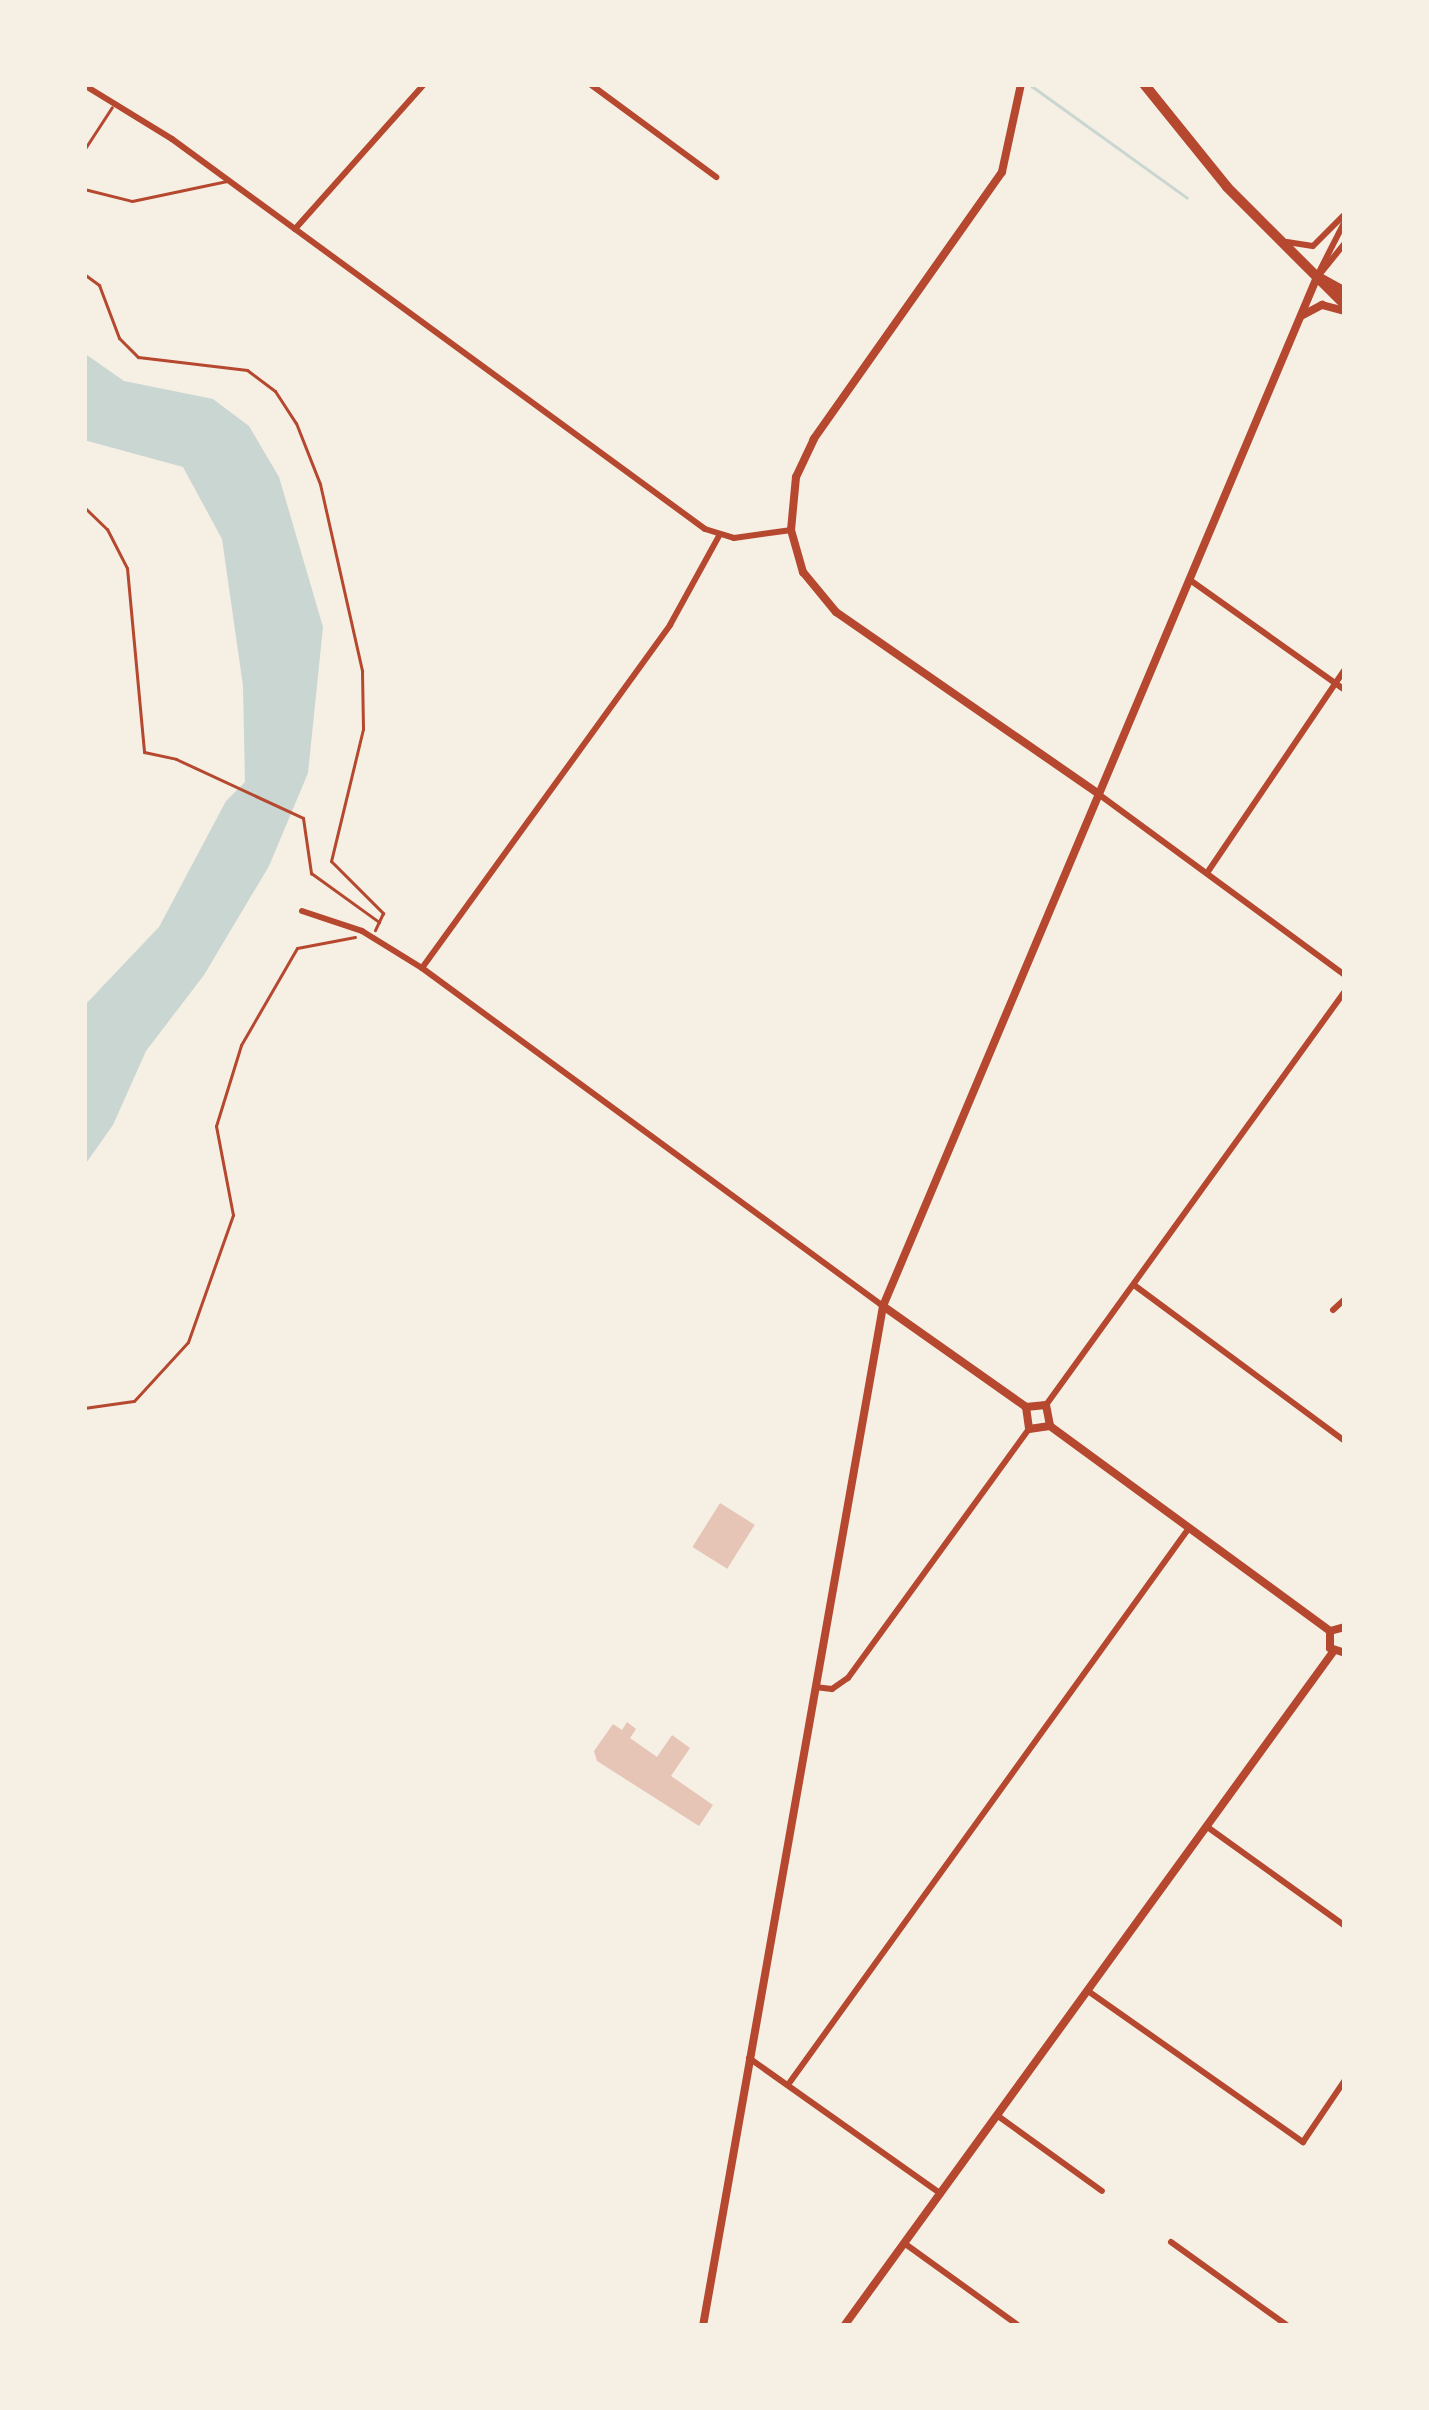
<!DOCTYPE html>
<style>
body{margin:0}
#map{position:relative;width:1429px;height:2410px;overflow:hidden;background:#f6efe4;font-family:"Varela Round",sans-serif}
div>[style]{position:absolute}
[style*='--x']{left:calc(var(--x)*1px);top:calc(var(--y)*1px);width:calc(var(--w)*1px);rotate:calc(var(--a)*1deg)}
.water>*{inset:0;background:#c9d6d2}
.stream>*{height:3px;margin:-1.5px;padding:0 1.5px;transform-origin:1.5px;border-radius:1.5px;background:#c9d6d2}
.building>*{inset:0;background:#e6c5b7;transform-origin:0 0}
.path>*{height:3px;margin:-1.5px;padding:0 1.5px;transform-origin:1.5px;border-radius:1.5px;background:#b5482f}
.service>*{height:3px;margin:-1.5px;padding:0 1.5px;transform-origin:1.5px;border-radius:1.5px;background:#b5482f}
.minor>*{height:6px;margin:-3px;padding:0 3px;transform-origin:3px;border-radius:3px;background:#b5482f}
.tertiary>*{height:8px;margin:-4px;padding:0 4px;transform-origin:4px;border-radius:4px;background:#b5482f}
.trunk>*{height:10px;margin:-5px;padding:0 5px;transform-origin:5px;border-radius:5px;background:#b5482f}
span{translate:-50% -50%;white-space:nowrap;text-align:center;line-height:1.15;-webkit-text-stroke:10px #f6efe4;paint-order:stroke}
.frame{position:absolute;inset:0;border:87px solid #f6efe4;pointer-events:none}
</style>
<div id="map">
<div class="water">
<div style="clip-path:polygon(84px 353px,124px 381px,213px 399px,249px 426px,279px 477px,323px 627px,308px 773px,269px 866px,204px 975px,146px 1051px,113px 1125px,84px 1166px,84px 1006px,159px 927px,226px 801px,245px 782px,243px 686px,222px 539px,183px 467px,84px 440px)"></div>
</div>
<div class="stream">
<div style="--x:1030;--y:85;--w:193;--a:35.7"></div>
</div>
<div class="building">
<div style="left:720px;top:1503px;width:41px;height:52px;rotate:32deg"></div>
<div style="clip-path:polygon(627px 1722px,636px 1729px,630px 1738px,657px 1757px,672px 1735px,690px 1748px,671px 1776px,713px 1805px,699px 1826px,597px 1761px,594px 1751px,613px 1724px,622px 1730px)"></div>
</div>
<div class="path">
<div style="--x:84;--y:274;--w:19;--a:36"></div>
<div style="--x:99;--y:285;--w:57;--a:69.3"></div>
<div style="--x:119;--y:338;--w:27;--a:45"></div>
<div style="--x:138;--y:357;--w:110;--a:6.8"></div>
<div style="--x:247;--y:370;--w:35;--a:37"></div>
<div style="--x:275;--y:391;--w:38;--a:57"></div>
<div style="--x:296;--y:423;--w:66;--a:68.5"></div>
<div style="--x:320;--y:484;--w:192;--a:77.3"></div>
<div style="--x:362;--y:671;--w:58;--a:89"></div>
<div style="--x:363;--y:729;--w:136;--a:103.6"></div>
<div style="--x:331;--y:861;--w:74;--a:45"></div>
<div style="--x:383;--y:913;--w:19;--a:115"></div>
<div style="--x:84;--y:507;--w:32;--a:44"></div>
<div style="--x:107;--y:529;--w:44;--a:62.9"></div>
<div style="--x:127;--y:568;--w:185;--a:84.7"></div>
<div style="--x:144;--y:752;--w:33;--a:12"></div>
<div style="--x:176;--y:759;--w:140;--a:24.9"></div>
<div style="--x:303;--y:818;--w:56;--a:81.7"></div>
<div style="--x:311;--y:873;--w:84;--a:35.8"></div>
<div style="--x:84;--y:1408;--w:50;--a:-8"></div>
<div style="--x:134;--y:1401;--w:80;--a:-47.5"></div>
<div style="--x:188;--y:1342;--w:135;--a:-70.5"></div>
<div style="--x:233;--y:1215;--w:91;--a:-100.8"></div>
<div style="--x:216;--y:1126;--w:85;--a:-72.8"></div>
<div style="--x:241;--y:1045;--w:112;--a:-60"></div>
<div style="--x:297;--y:948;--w:59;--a:-10.7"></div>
</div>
<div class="service">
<div style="--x:84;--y:150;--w:51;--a:-56.9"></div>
<div style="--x:84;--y:189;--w:49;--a:14"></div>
<div style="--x:132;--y:201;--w:97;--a:-11.9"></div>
</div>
<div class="minor">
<div style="--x:590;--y:84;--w:157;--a:36.4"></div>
<div style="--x:84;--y:85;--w:103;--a:31.5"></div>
<div style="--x:172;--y:139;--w:660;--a:36.19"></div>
<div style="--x:705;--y:529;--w:30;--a:17"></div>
<div style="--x:734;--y:538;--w:58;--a:-8"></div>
<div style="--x:295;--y:229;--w:194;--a:-48.3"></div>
<div style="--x:1287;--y:242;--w:26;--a:9"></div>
<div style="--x:1313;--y:246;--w:45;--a:-45"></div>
<div style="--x:1318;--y:274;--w:59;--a:-63"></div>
<div style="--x:1319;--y:275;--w:41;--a:-50.9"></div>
<div style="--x:1190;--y:580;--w:190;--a:35.4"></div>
<div style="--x:1097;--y:793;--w:308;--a:36.3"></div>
<div style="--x:1207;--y:873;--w:246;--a:-55.9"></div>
<div style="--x:302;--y:911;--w:63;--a:18.4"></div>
<div style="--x:362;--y:931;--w:70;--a:31.7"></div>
<div style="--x:422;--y:968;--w:572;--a:36.25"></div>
<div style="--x:422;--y:968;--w:423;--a:-54.1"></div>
<div style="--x:670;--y:625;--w:102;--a:-61.2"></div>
<div style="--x:1134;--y:1285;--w:262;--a:36.5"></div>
<div style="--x:1333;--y:1310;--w:16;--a:-43"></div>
<div style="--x:1046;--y:1405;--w:511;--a:-54.16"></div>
<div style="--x:815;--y:1687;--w:17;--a:7"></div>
<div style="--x:832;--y:1689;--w:19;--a:-35"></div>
<div style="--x:848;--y:1678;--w:308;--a:-54"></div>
<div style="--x:1206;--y:1826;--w:171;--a:35.7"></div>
<div style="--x:1088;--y:1991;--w:263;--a:35.1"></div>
<div style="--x:1303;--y:2142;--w:75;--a:-55.9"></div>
<div style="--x:749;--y:2058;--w:235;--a:35.3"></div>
<div style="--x:790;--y:2082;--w:683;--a:-54.24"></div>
<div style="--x:998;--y:2116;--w:128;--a:35.8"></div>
<div style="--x:1171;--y:2242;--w:144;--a:35.7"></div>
<div style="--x:904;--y:2243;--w:142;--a:35.8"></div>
</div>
<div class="tertiary">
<div style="--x:1021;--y:84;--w:90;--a:102.2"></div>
<div style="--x:1002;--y:172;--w:327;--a:125.2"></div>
<div style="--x:814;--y:439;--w:42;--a:115.3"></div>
<div style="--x:796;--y:477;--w:53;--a:95.4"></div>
<div style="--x:791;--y:530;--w:44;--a:74.1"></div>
<div style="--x:803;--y:572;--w:52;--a:50.5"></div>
<div style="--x:836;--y:612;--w:318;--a:34.7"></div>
<div style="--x:1301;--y:316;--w:24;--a:-28"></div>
<div style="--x:1322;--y:305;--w:24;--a:15"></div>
<div style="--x:883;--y:1306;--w:175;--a:35.2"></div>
<div style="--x:1026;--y:1407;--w:22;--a:82"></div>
<div style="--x:1029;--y:1429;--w:21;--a:-8"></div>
<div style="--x:1026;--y:1407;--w:20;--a:-6"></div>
<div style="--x:1046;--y:1405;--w:21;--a:79"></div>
<div style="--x:1050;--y:1426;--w:347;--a:36.2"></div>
<div style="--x:1330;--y:1631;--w:17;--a:90"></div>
<div style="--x:1330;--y:1648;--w:16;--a:18"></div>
<div style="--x:1330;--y:1631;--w:16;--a:-15"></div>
<div style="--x:703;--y:2326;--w:1036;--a:-79.99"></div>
<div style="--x:883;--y:1306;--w:1117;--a:-67.13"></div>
<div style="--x:844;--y:2326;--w:833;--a:-54.04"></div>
</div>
<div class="trunk">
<div style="--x:1144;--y:84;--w:132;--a:51.1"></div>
<div style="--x:1227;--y:187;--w:167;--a:45"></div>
<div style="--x:1320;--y:278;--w:29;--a:29"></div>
</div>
<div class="frame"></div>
</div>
